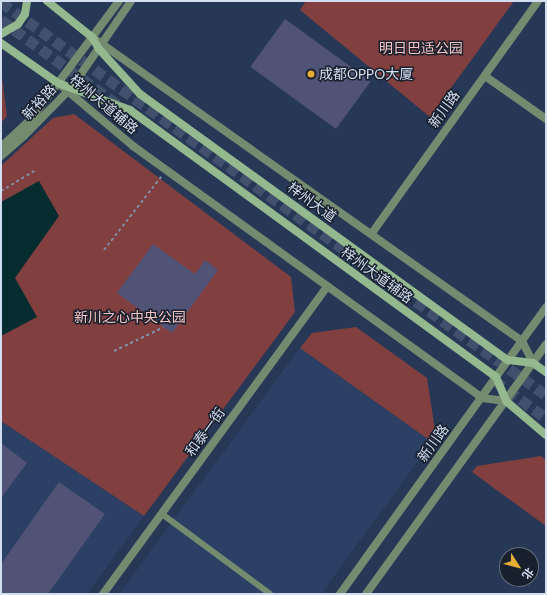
<!DOCTYPE html>
<meta charset="utf-8">
<style>
body{margin:0}
#map{position:relative;width:547px;height:595px;overflow:hidden;background:#273856;font-family:Poppins,"Noto Sans SC",sans-serif}
div>[style]{position:absolute}
[style*='--x']{left:calc(var(--x)*1px);top:calc(var(--y)*1px);width:calc(var(--w)*1px);rotate:calc(var(--a)*1deg)}
.built>*{inset:0;background:#2b4064}
.green>*{inset:0;background:#823f3f}
.water>*{inset:0;background:#052d2f}
.building>*{inset:0;background:#505276;transform-origin:0 0}
.trunk-tunnel>*{height:11px;margin-top:-5.5px;transform-origin:0;background:repeating-linear-gradient(90deg,#41516d 0 11px,transparent 0 16.5px)}
.path>*{height:2px;margin-top:-1px;transform-origin:0;background:repeating-linear-gradient(90deg,#808ea6 0 3px,transparent 0 6px)}
.service>*{height:6px;margin:-3px;padding:0 3px;transform-origin:3px;border-radius:3px;background:#748b70}
.minor>*{height:8px;margin:-4px;padding:0 4px;transform-origin:4px;border-radius:4px;background:#748b70}
.tertiary>*{height:8px;margin:-4px;padding:0 4px;transform-origin:4px;border-radius:4px;background:#748b70}
.secondary>*{height:8px;margin:-4px;padding:0 4px;transform-origin:4px;border-radius:4px;background:#94b98e}
.dots>*{width:11px;height:11px;translate:-50% -50%;box-sizing:border-box;border:2px solid #18202d;border-radius:50%}
span{translate:-50% -50%;white-space:nowrap;text-align:center;line-height:1.15;-webkit-text-stroke:3px #18202d;paint-order:stroke}
.park-label{font-size:14px;color:#f5c5c3}
.poi-label{font-size:14px;color:#d3def1}
.left{translate:0 -50%;text-align:left}
.street-label{font-size:14px;color:#d3def1}
.frame{position:absolute;inset:0;border:2px solid #d3def1;pointer-events:none}
.north{position:absolute;left:499px;top:547px;width:40px;height:40px;box-sizing:border-box;background:#18202d;border:1px solid #636c7b;border-radius:50%;rotate:126deg;font-size:11px;font-weight:700;line-height:16px;text-align:center;color:#d3def1}
.north::after{content:'';display:block;margin:auto;width:14px;height:18px;background:#e6ad36;clip-path:polygon(50% 0,100% 100%,50% 72%,0 100%)}
</style>
<div id="map">
<div class="built">
<div style="clip-path:polygon(300px 348px,432px 442px,321px 594px,119px 594px)"></div>
<div style="clip-path:polygon(1px 421px,144px 516px,87px 594px,1px 594px)"></div>
</div>
<div class="green">
<div style="clip-path:polygon(306px 1px,514px 1px,430px 117px,300px 10px)"></div>
<div style="clip-path:polygon(1px 70px,7px 116px,1px 123px)"></div>
<div style="clip-path:polygon(74px 114px,291px 277px,295px 312px,144px 516px,1px 421px,1px 166px,53px 118px)"></div>
<div style="clip-path:polygon(356px 327px,427px 378px,436px 437px,432px 442px,300px 348px,312px 333px)"></div>
<div style="clip-path:polygon(541px 456px,546px 460px,546px 526px,472px 472px,477px 466px)"></div>
</div>
<div class="water">
<div style="clip-path:polygon(39px 181px,59px 216px,15px 278px,37px 317px,1px 336px,1px 202px)"></div>
</div>
<div class="building">
<div style="left:285px;top:19px;width:106px;height:59px;rotate:36deg"></div>
<div style="clip-path:polygon(153px 244px,195px 274px,205px 260px,218px 270px,172px 333px,117px 293px)"></div>
<div style="clip-path:polygon(1px 443px,27px 463px,1px 498px)"></div>
<div style="clip-path:polygon(59px 482px,105px 514px,48px 594px,1px 594px,1px 564px)"></div>
</div>
<div class="trunk-tunnel">
<div style="--x:1;--y:2;--w:672;--a:35.8"></div>
<div style="--x:1;--y:20;--w:145;--a:36"></div>
<div style="--x:494;--y:380;--w:64;--a:36.2"></div>
</div>
<div class="path">
<div style="--x:1;--y:191;--w:39;--a:-31"></div>
<div style="--x:104;--y:250;--w:93;--a:-52"></div>
<div style="--x:114;--y:351;--w:55;--a:-25.6"></div>
</div>
<div class="service">
<div style="--x:162;--y:514;--w:134;--a:36.5"></div>
</div>
<div class="minor">
<div style="--x:485;--y:76;--w:75;--a:35.2"></div>
<div style="--x:1;--y:147;--w:42;--a:-43.1"></div>
<div style="--x:32;--y:118;--w:44;--a:-53.4"></div>
<div style="--x:1;--y:156;--w:30;--a:-41"></div>
<div style="--x:24;--y:136;--w:69;--a:-45.6"></div>
<div style="--x:372;--y:233;--w:285;--a:-54.4"></div>
<div style="--x:103;--y:594;--w:381;--a:-53.9"></div>
</div>
<div class="tertiary">
<div style="--x:119;--y:1;--w:102;--a:126.6"></div>
<div style="--x:58;--y:83;--w:98;--a:40"></div>
<div style="--x:133;--y:146;--w:430;--a:35.8"></div>
<div style="--x:482;--y:398;--w:24;--a:7"></div>
<div style="--x:92;--y:37;--w:527;--a:35.26"></div>
<div style="--x:522;--y:341;--w:25;--a:63"></div>
<div style="--x:72;--y:87;--w:104;--a:-55.5"></div>
<div style="--x:340;--y:594;--w:353;--a:-54.3"></div>
<div style="--x:366;--y:594;--w:308;--a:-54.2"></div>
</div>
<div class="secondary">
<div style="--x:47;--y:1;--w:58;--a:38.7"></div>
<div style="--x:92;--y:37;--w:14;--a:60"></div>
<div style="--x:99;--y:49;--w:61;--a:47.7"></div>
<div style="--x:140;--y:94;--w:454;--a:35.9"></div>
<div style="--x:508;--y:360;--w:25;--a:7"></div>
<div style="--x:533;--y:363;--w:16;--a:35"></div>
<div style="--x:1;--y:34;--w:20;--a:-30"></div>
<div style="--x:18;--y:24;--w:12;--a:-55"></div>
<div style="--x:25;--y:14;--w:13;--a:-81"></div>
<div style="--x:1;--y:43;--w:70;--a:35.1"></div>
<div style="--x:58;--y:83;--w:77;--a:20.6"></div>
<div style="--x:130;--y:110;--w:453;--a:36.1"></div>
<div style="--x:496;--y:377;--w:26;--a:67"></div>
<div style="--x:506;--y:401;--w:52;--a:40.4"></div>
</div>
<div class="dots">
<div style="left:311px;top:74px;background:#e6ad36"></div>
</div>
<div class="park-label">
<span style="left:421px;top:48px">明日巴适公园</span>
<span style="left:130px;top:317px">新川之心中央公园</span>
</div>
<div class="poi-label">
<span class="left" style="left:319px;top:74px">成都OPPO大厦</span>
</div>
<div class="street-label">
<span style="left:39px;top:102px;rotate:-47deg">新裕路</span>
<span style="left:104px;top:104px;rotate:40deg">梓州大道辅路</span>
<span style="left:444px;top:109px;rotate:-54deg">新川路</span>
<span style="left:312px;top:202px;rotate:36deg">梓州大道</span>
<span style="left:377px;top:275px;rotate:36deg">梓州大道辅路</span>
<span style="left:205px;top:432px;rotate:-54deg">和泰一街</span>
<span style="left:433px;top:443px;rotate:-54deg">新川路</span>
</div>
<div class="frame"></div>
<div class="north">北</div>
</div>
